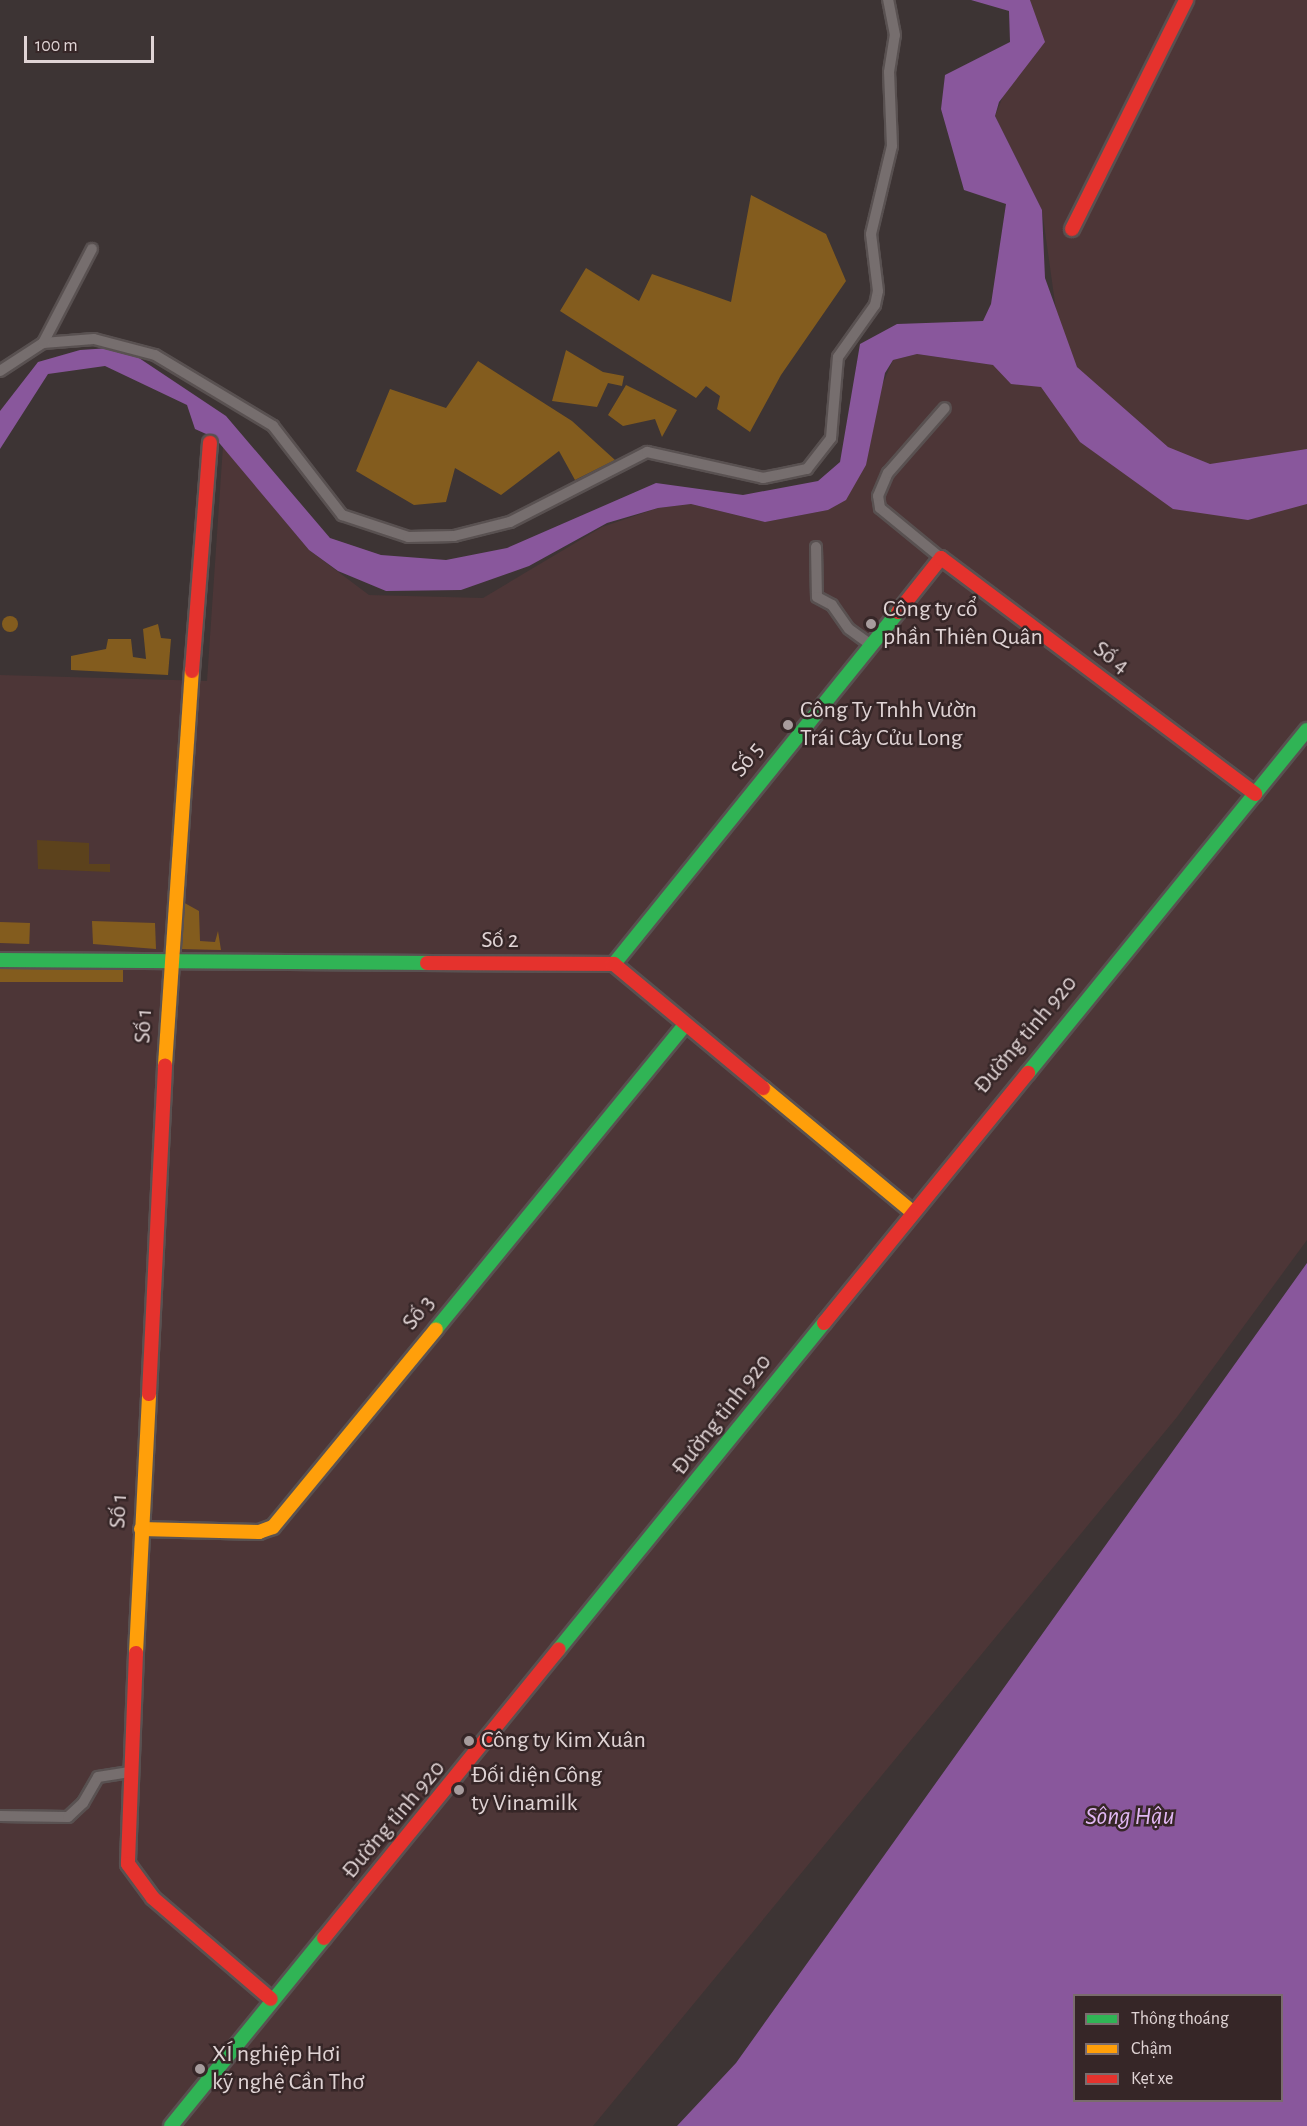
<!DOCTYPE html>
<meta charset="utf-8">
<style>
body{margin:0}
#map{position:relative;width:1307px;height:2126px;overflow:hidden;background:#3d3434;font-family:"Alegreya Sans",sans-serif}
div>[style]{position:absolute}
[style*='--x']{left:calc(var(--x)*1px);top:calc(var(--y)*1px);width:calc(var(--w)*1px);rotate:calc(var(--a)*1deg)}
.built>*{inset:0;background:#4d3637}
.green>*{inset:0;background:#5c421c}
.forest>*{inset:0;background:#835c1e;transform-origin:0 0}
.round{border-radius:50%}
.water>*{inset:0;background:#89579c}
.roads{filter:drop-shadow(2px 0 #595151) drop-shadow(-2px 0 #595151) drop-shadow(0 2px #595151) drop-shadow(0 -2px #595151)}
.street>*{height:10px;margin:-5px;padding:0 5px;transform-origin:5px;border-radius:5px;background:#766e6e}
.fast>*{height:14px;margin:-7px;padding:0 7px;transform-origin:7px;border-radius:7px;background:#30b455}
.slow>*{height:14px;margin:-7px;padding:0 7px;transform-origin:7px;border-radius:7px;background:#ff9f0a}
.jam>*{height:14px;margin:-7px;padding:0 7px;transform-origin:7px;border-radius:7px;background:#e5322d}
.dots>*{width:16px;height:16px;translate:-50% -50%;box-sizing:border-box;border:3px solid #362627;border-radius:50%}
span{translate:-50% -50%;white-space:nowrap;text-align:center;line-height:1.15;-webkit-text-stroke:5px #362627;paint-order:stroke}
.poi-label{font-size:24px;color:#e0d4d5}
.left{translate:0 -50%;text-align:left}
.street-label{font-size:24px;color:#e0d4d5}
.water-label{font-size:26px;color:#e1b7f3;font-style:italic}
.legend{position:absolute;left:1073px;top:1994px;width:210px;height:108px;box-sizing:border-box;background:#362627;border:2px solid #7a6c6d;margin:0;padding:8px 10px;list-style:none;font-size:18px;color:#e0d4d5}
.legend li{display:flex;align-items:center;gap:12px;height:30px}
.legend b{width:30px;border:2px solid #7a6c6d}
.scale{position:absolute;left:24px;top:36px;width:130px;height:27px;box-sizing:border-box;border:3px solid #e0d4d5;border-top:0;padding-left:8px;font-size:18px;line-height:21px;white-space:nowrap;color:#e0d4d5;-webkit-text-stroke:4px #362627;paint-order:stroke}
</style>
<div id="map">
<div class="built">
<div style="clip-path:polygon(1030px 0,1307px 0,1307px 1240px,1177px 1417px,593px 2126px,0 2126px,0 675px,207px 681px,223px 446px,309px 550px,369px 595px,483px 598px,602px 527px,658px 508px,691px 504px,765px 522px,828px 510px,893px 360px,917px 354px,993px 365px,1056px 310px,1042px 210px,995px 116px,1035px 17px)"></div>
</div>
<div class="green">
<div style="clip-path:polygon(37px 840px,89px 843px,89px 864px,110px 864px,110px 872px,38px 869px)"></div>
</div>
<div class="forest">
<div style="clip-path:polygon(751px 195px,826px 234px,846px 281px,781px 375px,750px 432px,717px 409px,720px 396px,706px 386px,696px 398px,560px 311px,586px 268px,639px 301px,652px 274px,731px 302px)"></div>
<div style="clip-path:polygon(566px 350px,603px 372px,624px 376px,622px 386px,608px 383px,597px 407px,552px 401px)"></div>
<div style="clip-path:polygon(478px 361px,572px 421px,615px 460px,575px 480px,559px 451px,501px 495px,455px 468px,446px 502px,414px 505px,356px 471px,390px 389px,446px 408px)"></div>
<div style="clip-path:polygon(626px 385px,677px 410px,662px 437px,655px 419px,623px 426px,608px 415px)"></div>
<div class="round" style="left:2px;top:616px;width:16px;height:16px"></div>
<div style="clip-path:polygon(158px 624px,161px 638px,171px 639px,168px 675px,71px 670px,71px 656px,106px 649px,108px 639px,131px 639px,133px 657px,146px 659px,143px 629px)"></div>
<div style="clip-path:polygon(181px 901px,199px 911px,200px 941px,215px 942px,218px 931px,221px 950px,179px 949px)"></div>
<div style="clip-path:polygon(92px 921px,155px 923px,156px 949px,93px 944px)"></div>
<div style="left:0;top:922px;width:30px;height:21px;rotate:2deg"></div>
<div style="left:0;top:969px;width:123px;height:13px"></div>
</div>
<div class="water">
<div style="clip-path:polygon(971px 0,1030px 0,1045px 42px,999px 102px,995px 116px,1042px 210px,1045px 278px,1077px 367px,1168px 447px,1210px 464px,1307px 449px,1307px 504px,1248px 520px,1173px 509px,1080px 442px,1041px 387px,1011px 384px,993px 365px,917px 354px,893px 360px,885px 373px,866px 465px,846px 500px,828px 510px,765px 522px,691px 504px,658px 508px,607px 523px,529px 566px,461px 590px,386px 591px,338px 571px,309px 550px,215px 438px,195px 429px,187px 405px,105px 366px,48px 374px,0 449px,0 411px,38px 362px,80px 350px,110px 348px,136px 356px,226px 416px,330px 538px,381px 555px,446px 560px,507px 548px,656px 483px,743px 495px,818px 481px,840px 462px,860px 344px,897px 324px,983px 321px,991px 304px,1006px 204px,964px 190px,941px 109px,945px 75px,1010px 42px,1009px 11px)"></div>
<div style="clip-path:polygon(evenodd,1307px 1263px,1307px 2126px,677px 2126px,736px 2063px,1307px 1263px,1074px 1996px,1282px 1996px,1282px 2100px,1074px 2100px,1074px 1996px)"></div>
</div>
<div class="roads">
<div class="street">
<div style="--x:43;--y:343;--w:51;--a:-4.5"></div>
<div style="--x:94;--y:339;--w:63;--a:14.7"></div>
<div style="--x:155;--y:355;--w:138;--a:31"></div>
<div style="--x:273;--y:426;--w:113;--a:52.2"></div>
<div style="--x:342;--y:515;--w:70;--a:18.4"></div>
<div style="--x:408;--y:537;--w:46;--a:-1.2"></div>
<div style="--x:454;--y:536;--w:58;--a:-14"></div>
<div style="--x:510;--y:522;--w:154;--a:-27.1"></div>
<div style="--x:647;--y:452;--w:119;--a:12.6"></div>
<div style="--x:763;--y:478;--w:45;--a:-11.6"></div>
<div style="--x:807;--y:469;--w:39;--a:-52"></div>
<div style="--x:831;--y:438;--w:81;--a:-85.1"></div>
<div style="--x:838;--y:357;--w:64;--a:-54.6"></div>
<div style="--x:875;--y:305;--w:14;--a:-78"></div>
<div style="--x:878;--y:291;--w:57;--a:-97"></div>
<div style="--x:871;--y:234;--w:90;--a:-76.6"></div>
<div style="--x:892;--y:146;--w:74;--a:-92.3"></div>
<div style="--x:889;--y:72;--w:37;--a:-81"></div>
<div style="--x:895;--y:35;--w:36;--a:-101"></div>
<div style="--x:0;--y:371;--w:51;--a:-33.1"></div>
<div style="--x:43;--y:343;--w:106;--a:-62.5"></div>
<div style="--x:816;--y:547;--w:50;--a:88.9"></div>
<div style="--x:817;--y:597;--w:17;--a:28"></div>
<div style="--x:832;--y:605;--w:29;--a:55"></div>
<div style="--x:849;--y:629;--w:27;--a:36"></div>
<div style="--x:941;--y:558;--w:79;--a:-140.7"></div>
<div style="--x:880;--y:508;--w:12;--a:-99"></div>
<div style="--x:878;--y:496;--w:25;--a:-67"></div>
<div style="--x:888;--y:473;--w:86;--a:-48.8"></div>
<div style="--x:0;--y:1816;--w:68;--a:0.8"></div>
<div style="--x:68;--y:1817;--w:21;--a:-43"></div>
<div style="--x:83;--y:1803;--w:30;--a:-60"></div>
<div style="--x:98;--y:1777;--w:32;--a:-9"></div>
</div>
<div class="fast">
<div style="--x:0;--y:960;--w:427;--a:0.4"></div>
<div style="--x:614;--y:964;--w:452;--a:-51.1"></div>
<div style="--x:1028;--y:1073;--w:442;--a:-50.9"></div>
<div style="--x:436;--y:1329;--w:393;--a:-50.7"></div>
<div style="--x:559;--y:1649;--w:420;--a:-50.9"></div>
<div style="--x:171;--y:2126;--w:242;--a:-50.9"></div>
</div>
<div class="slow">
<div style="--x:165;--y:1065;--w:395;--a:-86.1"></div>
<div style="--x:763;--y:1088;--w:192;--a:39.7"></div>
<div style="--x:141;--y:1529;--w:118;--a:1.5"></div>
<div style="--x:259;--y:1532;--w:15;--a:-20"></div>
<div style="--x:273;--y:1527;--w:256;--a:-50.5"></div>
<div style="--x:136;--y:1653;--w:259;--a:-87.1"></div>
</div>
<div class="jam">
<div style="--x:1072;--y:229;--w:256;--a:-63.5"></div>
<div style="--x:898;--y:612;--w:69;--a:-51.5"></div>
<div style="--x:941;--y:558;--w:393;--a:36.9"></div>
<div style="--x:192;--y:671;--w:229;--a:-85.5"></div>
<div style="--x:427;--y:963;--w:187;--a:0.3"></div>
<div style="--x:614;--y:964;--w:194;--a:39.8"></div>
<div style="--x:824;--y:1323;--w:323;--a:-50.8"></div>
<div style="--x:149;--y:1394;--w:329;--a:-87.2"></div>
<div style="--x:136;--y:1653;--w:211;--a:92.2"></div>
<div style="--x:128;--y:1864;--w:42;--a:53.7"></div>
<div style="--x:153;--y:1898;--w:155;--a:40.6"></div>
<div style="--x:324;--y:1938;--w:372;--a:-50.9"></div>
</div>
</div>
<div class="dots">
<div style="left:871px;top:624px;background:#a79c9d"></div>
<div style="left:788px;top:725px;background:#a79c9d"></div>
<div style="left:469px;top:1741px;background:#a79c9d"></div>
<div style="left:459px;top:1790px;background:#a79c9d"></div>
<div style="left:200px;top:2069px;background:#a79c9d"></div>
</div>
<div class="poi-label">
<span class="left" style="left:883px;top:624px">Công ty cổ<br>phần Thiên Quân</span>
<span class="left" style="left:800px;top:725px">Công Ty Tnhh Vườn<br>Trái Cây Cửu Long</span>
<span class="left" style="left:481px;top:1741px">Công ty Kim Xuân</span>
<span class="left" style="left:471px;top:1790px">Đối diện Công<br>ty Vinamilk</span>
<span class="left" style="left:212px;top:2069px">XÍ nghiệp Hơi<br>kỹ nghệ Cần Thơ</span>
</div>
<div class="street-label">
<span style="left:1111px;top:658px;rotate:37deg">Số 4</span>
<span style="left:748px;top:760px;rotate:-51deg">Số 5</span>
<span style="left:500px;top:941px">Số 2</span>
<span style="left:144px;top:1026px;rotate:-87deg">Số 1</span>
<span style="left:1026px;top:1035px;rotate:-50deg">Đường tỉnh 920</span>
<span style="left:419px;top:1313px;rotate:-51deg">Số 3</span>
<span style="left:722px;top:1415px;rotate:-52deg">Đường tỉnh 920</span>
<span style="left:119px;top:1511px;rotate:-87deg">Số 1</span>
<span style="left:394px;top:1820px;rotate:-50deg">Đường tỉnh 920</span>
</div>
<div class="water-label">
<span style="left:1130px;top:1817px">Sông Hậu</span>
</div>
<ul class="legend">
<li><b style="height:8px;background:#30b455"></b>Thông thoáng</li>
<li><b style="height:8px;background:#ff9f0a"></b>Chậm</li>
<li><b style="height:8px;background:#e5322d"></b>Kẹt xe</li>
</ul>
<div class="scale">100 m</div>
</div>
